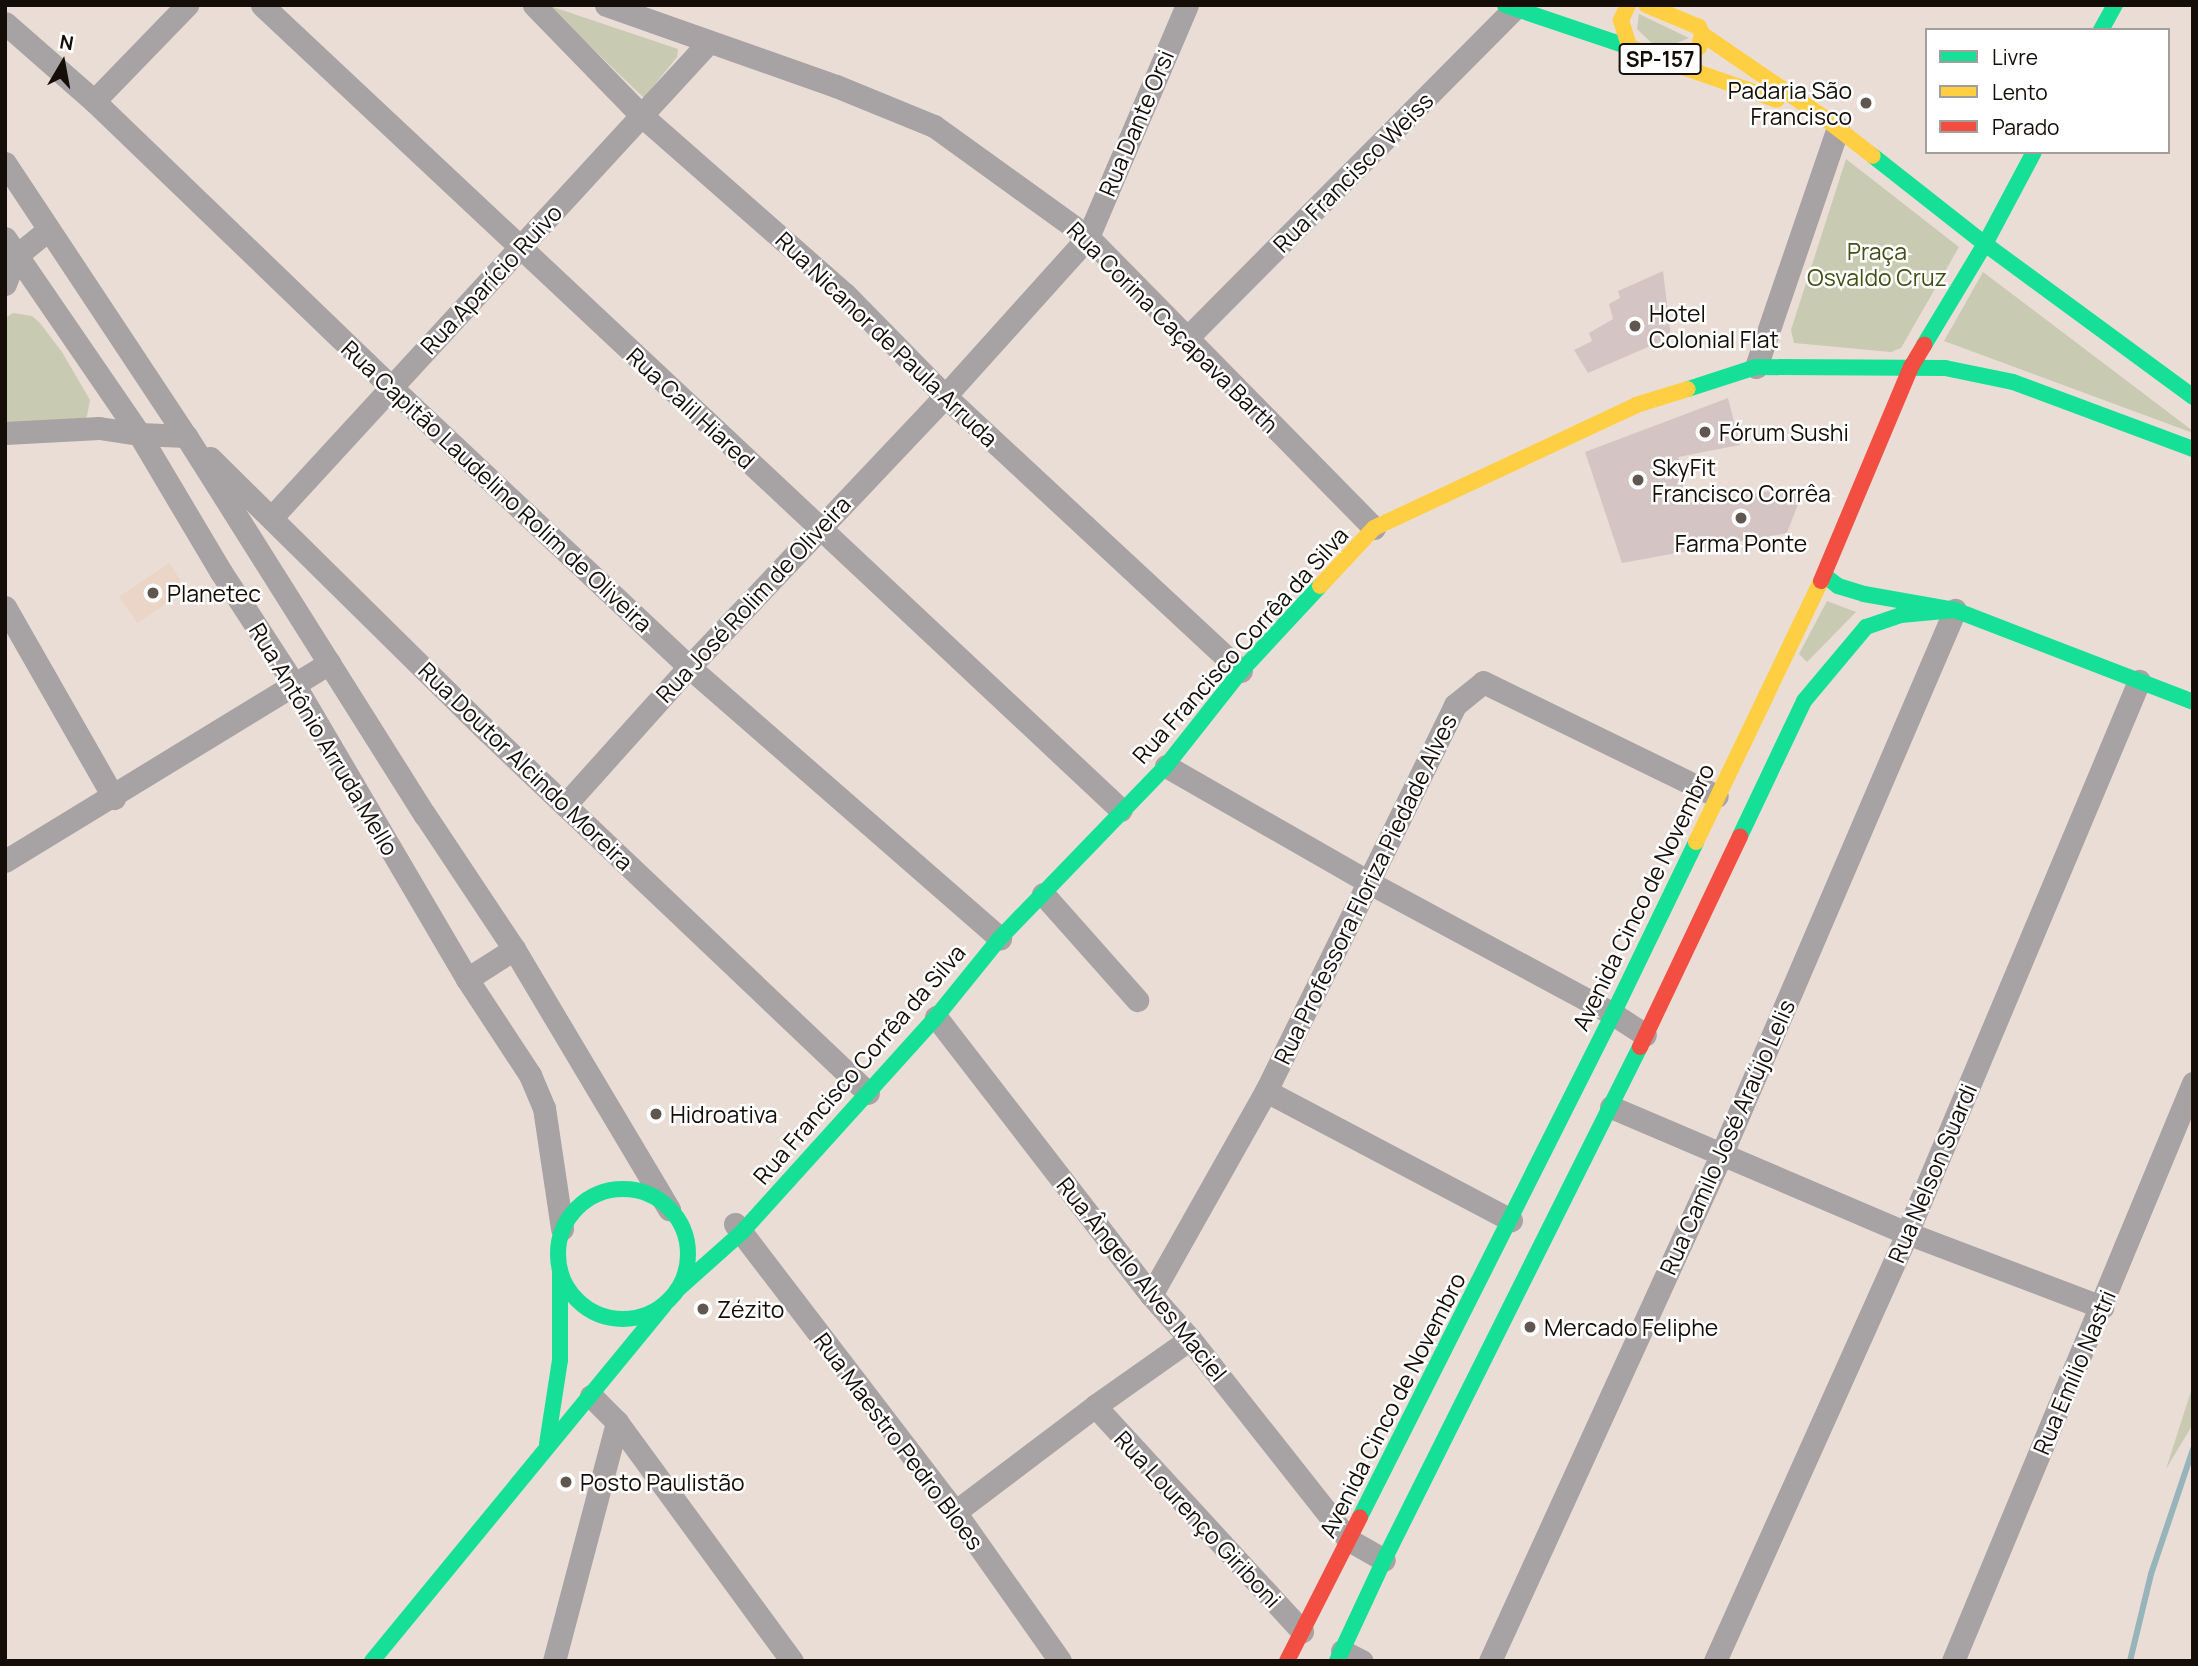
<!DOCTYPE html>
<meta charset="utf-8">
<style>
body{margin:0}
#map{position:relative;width:2198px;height:1666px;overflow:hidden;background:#eaddd5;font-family:Manrope,sans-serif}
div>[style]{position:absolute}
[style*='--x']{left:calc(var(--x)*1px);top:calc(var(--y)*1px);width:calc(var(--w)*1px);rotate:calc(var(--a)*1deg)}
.built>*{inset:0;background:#ebd5c7;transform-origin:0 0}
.green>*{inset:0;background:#c9cab2}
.stream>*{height:6px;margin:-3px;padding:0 3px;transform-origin:3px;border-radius:3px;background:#96b4ba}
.building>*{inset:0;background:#d4c5c4}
.street>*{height:23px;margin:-11.5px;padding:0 11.5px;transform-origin:11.5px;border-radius:11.5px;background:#a7a2a3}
.fast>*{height:16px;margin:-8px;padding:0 8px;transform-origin:8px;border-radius:8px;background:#16e098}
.fast>.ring{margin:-8px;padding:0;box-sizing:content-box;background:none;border:16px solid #16e098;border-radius:50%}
.slow>*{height:16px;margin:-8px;padding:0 8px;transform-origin:8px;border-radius:8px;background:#ffcf43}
.jam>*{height:16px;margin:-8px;padding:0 8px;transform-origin:8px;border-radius:8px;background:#f24e42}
.dots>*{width:19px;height:19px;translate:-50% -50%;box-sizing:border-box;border:4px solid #fff;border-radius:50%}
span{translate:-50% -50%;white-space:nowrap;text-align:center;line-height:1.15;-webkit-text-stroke:5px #fff;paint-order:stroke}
.shield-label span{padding:2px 5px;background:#fff;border:2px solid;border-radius:5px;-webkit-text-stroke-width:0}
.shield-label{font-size:21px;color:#140d08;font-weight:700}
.poi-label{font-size:23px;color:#140d08}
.right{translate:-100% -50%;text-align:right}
.left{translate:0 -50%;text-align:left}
.street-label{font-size:23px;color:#140d08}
.park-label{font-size:23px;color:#425015}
.frame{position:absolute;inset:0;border:7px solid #140d08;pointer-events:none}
.legend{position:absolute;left:1925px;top:28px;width:245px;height:126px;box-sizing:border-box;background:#fff;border:2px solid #a19e9c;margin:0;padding:9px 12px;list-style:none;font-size:21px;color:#140d08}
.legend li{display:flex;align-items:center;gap:14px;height:35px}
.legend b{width:35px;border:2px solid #a19e9c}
.north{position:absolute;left:28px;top:28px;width:70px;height:70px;-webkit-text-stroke:5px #fff;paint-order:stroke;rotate:10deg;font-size:19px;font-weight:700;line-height:28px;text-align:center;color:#140d08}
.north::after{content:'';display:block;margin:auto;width:24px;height:32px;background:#140d08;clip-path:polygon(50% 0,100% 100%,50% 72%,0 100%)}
</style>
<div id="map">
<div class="built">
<div style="left:169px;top:563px;width:32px;height:60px;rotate:56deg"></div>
</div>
<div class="green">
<div style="clip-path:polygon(547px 5px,678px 49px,677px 57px,644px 98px)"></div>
<div style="clip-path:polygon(1639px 14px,1689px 38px,1659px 50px,1637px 29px)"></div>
<div style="clip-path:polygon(1846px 159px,1959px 247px,1901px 348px,1891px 352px,1794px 343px,1791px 330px)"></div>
<div style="clip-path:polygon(1983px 272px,2193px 431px,2193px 433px,1944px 341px)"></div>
<div style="clip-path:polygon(13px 313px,32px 316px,40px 323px,62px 352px,90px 400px,87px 416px,78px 426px,5px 424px,5px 318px)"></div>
<div style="clip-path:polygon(1827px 601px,1856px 612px,1807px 662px,1799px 654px)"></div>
<div style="clip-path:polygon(2193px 1385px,2193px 1424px,2166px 1469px)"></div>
</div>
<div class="stream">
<div style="--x:2130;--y:1661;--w:89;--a:-76.4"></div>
<div style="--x:2151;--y:1574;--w:132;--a:-71.4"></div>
</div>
<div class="building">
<div style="clip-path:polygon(1663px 271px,1671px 337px,1588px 373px,1574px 350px,1592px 341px,1589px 333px,1613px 319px,1609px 304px,1620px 298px,1618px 291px)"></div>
<div style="clip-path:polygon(1728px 398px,1740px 445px,1678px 457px,1686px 503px,1805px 486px,1787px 533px,1622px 563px,1585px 452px)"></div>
</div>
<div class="street">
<div style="--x:262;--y:5;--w:1177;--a:43.14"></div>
<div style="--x:534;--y:5;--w:153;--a:45.8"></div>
<div style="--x:641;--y:115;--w:271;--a:41.3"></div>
<div style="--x:845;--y:294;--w:143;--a:45.6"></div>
<div style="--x:945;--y:396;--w:404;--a:42.9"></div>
<div style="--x:606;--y:5;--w:244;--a:19.4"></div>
<div style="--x:836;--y:86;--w:106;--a:22.2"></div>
<div style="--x:934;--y:126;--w:190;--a:35.8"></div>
<div style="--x:1088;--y:237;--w:408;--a:45.5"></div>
<div style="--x:5;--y:23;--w:118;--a:41.2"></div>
<div style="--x:94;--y:101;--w:412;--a:43.9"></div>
<div style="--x:391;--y:387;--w:409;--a:43.2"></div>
<div style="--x:689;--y:667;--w:413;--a:41.1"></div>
<div style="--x:94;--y:101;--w:134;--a:-45.9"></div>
<div style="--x:5;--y:163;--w:328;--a:56.5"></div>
<div style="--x:186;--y:436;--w:448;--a:57.8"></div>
<div style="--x:425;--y:815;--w:161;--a:56.4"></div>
<div style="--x:514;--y:949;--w:303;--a:59.2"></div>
<div style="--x:5;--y:238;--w:237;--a:55.6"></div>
<div style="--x:139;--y:434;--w:161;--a:59.3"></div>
<div style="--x:221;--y:572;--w:134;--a:56.9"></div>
<div style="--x:294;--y:684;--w:342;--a:59.6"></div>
<div style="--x:467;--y:979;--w:115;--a:56.7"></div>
<div style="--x:530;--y:1075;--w:36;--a:67"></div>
<div style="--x:544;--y:1108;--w:122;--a:81.5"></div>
<div style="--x:5;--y:284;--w:30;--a:-69"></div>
<div style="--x:16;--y:256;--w:41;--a:-39.1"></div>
<div style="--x:1187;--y:338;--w:470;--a:-45.2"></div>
<div style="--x:1756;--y:367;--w:253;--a:-71.1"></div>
<div style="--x:5;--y:433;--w:94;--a:-3"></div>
<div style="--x:99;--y:428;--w:40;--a:8.5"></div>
<div style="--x:139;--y:434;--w:47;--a:2.4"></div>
<div style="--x:210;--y:458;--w:390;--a:44.6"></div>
<div style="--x:488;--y:732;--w:524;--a:43.53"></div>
<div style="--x:272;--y:517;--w:645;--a:-47.39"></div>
<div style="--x:5;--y:607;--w:220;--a:60.3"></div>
<div style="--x:1166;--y:766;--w:235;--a:29.8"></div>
<div style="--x:1370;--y:883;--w:276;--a:28.3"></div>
<div style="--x:1613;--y:1014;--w:38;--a:33"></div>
<div style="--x:565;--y:805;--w:186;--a:-48.1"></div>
<div style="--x:689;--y:667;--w:373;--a:-46.6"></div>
<div style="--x:945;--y:396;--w:214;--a:-48"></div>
<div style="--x:1088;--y:237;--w:252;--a:-66.9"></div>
<div style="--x:5;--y:861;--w:380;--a:-31.4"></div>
<div style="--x:1043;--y:894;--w:142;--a:48.4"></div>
<div style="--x:467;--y:979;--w:56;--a:-32.6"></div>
<div style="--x:936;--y:1017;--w:351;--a:52.3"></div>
<div style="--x:1151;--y:1295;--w:59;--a:48.4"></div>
<div style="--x:1190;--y:1339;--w:256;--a:51.7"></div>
<div style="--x:1349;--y:1540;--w:40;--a:29.7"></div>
<div style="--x:1266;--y:1091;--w:277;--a:27.8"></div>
<div style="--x:1611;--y:1107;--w:322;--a:23.1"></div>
<div style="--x:1907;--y:1233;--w:209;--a:20.8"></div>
<div style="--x:735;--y:1224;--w:362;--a:52.6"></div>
<div style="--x:955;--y:1512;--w:182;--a:54.8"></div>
<div style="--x:1151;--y:1295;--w:234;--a:-60.6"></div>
<div style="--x:1266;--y:1091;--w:430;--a:-63.9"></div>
<div style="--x:1455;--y:705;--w:36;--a:-39"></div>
<div style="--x:1483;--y:682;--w:260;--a:26"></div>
<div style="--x:591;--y:1396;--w:37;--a:45"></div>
<div style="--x:617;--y:1422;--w:296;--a:53.8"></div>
<div style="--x:1095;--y:1406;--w:306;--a:47.4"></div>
<div style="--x:955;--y:1512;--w:176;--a:-37.1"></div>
<div style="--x:1095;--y:1406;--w:116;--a:-35.2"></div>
<div style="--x:1342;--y:1651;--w:22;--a:27"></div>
<div style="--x:554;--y:1661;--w:247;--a:-75.2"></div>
<div style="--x:1490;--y:1661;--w:558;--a:-65.45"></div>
<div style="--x:1722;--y:1153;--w:591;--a:-66.78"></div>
<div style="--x:1715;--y:1661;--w:469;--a:-65.8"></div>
<div style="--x:1907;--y:1233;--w:599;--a:-67.2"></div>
<div style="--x:1953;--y:1661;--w:626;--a:-67.45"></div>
</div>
<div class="fast">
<div style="--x:1505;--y:5;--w:131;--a:18.7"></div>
<div style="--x:2101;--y:30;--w:29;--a:-61"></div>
<div style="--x:1873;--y:156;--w:142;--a:38.2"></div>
<div style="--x:1985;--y:244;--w:258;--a:36.3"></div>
<div style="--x:1924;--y:345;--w:118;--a:-58.9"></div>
<div style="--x:1985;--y:244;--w:104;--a:-62"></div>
<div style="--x:1688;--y:389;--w:71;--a:-17.9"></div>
<div style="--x:1756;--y:367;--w:189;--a:0.3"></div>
<div style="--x:1945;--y:368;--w:69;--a:11.6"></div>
<div style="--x:2013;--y:382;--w:192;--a:20.4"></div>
<div style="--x:1824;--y:575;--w:18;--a:38"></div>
<div style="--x:1838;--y:586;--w:27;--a:17"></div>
<div style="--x:1864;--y:594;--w:92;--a:10"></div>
<div style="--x:1955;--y:610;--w:255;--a:21.1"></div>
<div style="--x:1740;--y:836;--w:149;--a:-64.6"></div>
<div style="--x:1804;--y:701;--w:97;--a:-50"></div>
<div style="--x:1866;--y:627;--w:37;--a:-19"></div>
<div style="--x:1901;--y:615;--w:54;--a:-5.3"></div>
<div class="ring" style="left:558px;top:1189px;width:114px;height:114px"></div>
<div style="--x:677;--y:1290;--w:87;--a:-41.7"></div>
<div style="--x:742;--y:1232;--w:290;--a:-47.9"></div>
<div style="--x:936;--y:1017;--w:102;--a:-51"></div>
<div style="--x:1000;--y:938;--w:239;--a:-46"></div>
<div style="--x:1166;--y:766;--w:121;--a:-51.7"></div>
<div style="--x:1241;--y:671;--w:116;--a:-47.1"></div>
<div style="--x:547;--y:1444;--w:85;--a:-81.2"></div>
<div style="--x:560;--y:1360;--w:87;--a:-90"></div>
<div style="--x:1360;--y:1517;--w:563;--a:-63.3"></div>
<div style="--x:1613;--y:1014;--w:191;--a:-64.2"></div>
<div style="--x:372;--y:1661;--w:460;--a:-50.6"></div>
<div style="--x:1337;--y:1661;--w:111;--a:-65"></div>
<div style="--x:1384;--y:1560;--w:573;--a:-63.48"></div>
</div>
<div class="slow">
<div style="--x:1628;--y:5;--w:17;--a:115"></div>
<div style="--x:1621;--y:20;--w:28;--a:73"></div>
<div style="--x:1629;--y:47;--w:42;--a:21"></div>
<div style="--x:1668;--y:62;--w:18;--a:-13"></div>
<div style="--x:1686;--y:58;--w:17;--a:-40"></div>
<div style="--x:1699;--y:47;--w:13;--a:-77"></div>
<div style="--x:1702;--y:34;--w:8;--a:-113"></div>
<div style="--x:1699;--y:27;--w:57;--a:-157.5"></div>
<div style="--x:1702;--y:34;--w:147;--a:34.4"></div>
<div style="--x:1823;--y:117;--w:63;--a:38"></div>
<div style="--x:1668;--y:62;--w:115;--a:19.2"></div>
<div style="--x:1320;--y:586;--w:79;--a:-47"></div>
<div style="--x:1374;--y:528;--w:289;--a:-25.1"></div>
<div style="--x:1636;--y:405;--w:54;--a:-17.1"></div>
<div style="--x:1696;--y:842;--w:289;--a:-64.4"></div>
</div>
<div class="jam">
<div style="--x:1821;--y:581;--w:232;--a:-67.2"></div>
<div style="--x:1911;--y:367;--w:26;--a:-59"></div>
<div style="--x:1640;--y:1047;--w:233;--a:-64.6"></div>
<div style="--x:1287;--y:1661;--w:161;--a:-63.1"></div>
</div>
<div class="dots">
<div style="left:1866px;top:103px;background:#5f5650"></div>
<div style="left:1635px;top:326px;background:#5f5650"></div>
<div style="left:1705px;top:432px;background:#5f5650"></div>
<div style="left:1638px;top:480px;background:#5f5650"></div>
<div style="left:1741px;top:518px;background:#5f5650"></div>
<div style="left:153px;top:593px;background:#5f5650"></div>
<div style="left:656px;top:1114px;background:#5f5650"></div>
<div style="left:703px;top:1309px;background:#5f5650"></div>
<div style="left:1530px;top:1327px;background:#5f5650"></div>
<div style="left:566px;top:1482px;background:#5f5650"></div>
</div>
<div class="shield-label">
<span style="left:1660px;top:59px">SP-157</span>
</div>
<div class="poi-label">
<span class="right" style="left:1852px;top:103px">Padaria São<br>Francisco</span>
<span class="left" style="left:1649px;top:326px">Hotel<br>Colonial Flat</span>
<span class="left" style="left:1719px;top:432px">Fórum Sushi</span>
<span class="left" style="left:1652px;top:480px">SkyFit<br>Francisco Corrêa</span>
<span style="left:1741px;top:543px">Farma Ponte</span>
<span class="left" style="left:167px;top:593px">Planetec</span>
<span class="left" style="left:670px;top:1114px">Hidroativa</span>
<span class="left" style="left:717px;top:1309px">Zézito</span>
<span class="left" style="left:1544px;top:1327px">Mercado Feliphe</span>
<span class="left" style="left:580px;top:1482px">Posto Paulistão</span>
</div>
<div class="street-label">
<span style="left:1136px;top:123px;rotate:-67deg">Rua Dante Orsi</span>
<span style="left:1353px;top:172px;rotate:-45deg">Rua Francisco Weiss</span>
<span style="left:491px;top:279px;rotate:-47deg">Rua Aparício Ruivo</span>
<span style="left:1173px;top:327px;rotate:45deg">Rua Corina Caçapava Barth</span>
<span style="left:887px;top:339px;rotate:44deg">Rua Nicanor de Paula Arruda</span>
<span style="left:691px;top:408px;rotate:43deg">Rua Calil Hiared</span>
<span style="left:497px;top:486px;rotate:43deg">Rua Capitão Laudelino Rolim de Oliveira</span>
<span style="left:753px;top:599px;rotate:-47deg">Rua José Rolim de Oliveira</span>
<span style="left:1240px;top:645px;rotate:-48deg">Rua Francisco Corrêa da Silva</span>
<span style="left:324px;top:739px;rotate:59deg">Rua Antônio Arruda Mello</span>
<span style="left:526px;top:766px;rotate:44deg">Rua Doutor Alcindo Moreira</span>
<span style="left:1365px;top:889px;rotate:-64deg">Rua Professora Floriza Piedade Alves</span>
<span style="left:1643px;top:897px;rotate:-64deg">Avenida Cinco de Novembro</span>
<span style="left:859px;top:1064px;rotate:-49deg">Rua Francisco Corrêa da Silva</span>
<span style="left:1727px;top:1137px;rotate:-66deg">Rua Camilo José Araújo Lelis</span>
<span style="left:1932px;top:1173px;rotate:-67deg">Rua Nelson Suardi</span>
<span style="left:1142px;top:1279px;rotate:51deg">Rua Ângelo Alves Maciel</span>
<span style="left:2074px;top:1372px;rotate:-67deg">Rua Emílio Nastri</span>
<span style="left:1392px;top:1405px;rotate:-63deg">Avenida Cinco de Novembro</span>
<span style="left:899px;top:1441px;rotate:53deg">Rua Maestro Pedro Bloes</span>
<span style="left:1198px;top:1519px;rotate:47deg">Rua Lourenço Giriboni</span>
</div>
<div class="park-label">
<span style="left:1877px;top:264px">Praça<br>Osvaldo Cruz</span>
</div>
<div class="frame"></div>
<ul class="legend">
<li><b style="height:9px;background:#16e098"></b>Livre</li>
<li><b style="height:9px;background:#ffcf43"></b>Lento</li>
<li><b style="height:9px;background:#f24e42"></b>Parado</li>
</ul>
<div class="north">N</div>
</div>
